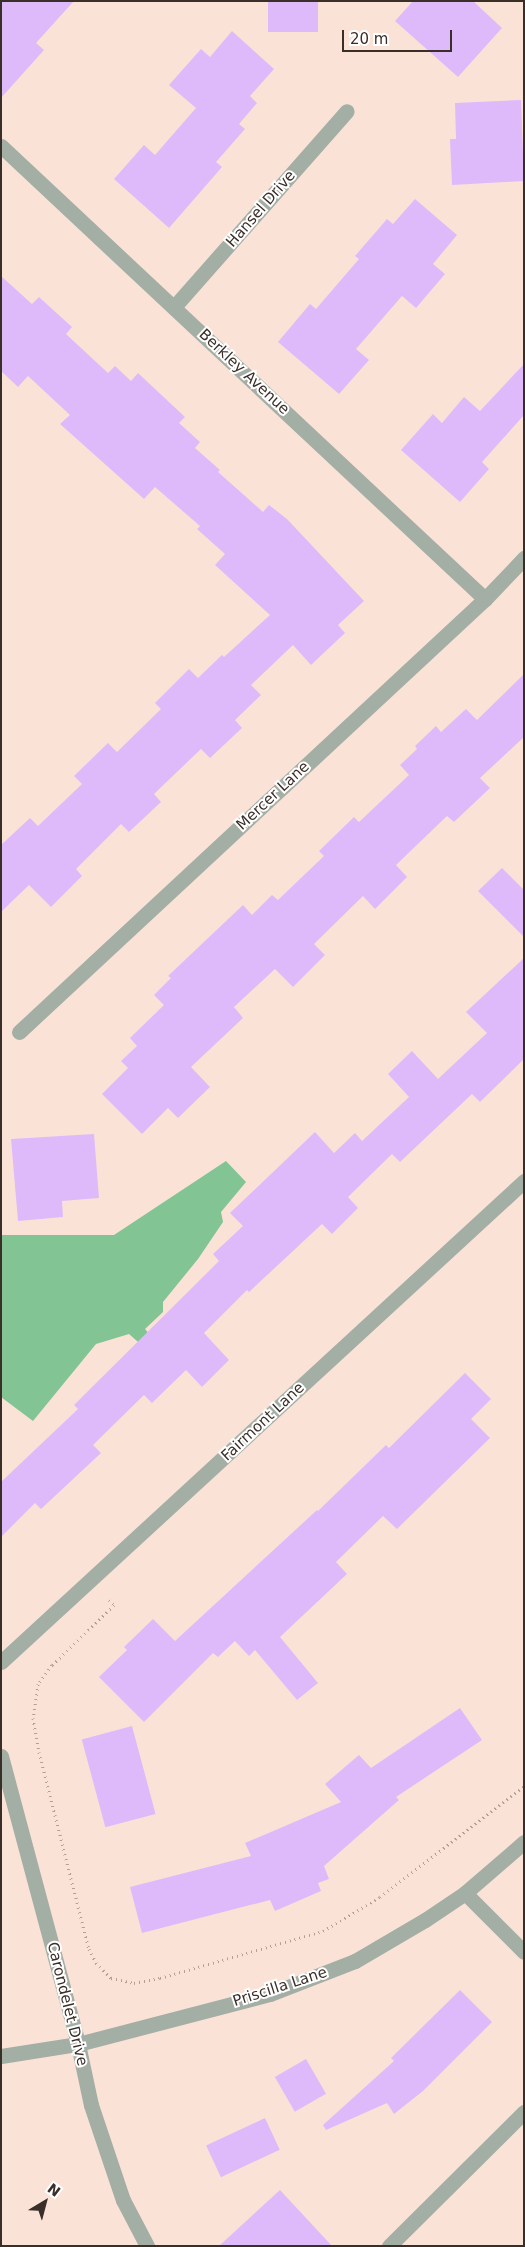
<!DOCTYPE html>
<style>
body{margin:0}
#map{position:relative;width:525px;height:2247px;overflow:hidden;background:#fbe2d6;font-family:"DejaVu Sans",sans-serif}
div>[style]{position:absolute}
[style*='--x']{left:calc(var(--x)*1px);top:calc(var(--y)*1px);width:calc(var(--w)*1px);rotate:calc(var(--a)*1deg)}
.forest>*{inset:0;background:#82c493}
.building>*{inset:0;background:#dfbafb;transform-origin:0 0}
.path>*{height:3px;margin-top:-1.5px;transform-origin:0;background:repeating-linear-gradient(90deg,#b39f95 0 1px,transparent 0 5px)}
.lane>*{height:15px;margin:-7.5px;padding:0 7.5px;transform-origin:7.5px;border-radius:7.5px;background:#a3aea5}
.street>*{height:15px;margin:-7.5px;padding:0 7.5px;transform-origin:7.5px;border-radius:7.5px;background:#a3aea5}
span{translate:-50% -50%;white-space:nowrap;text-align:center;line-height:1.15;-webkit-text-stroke:4px #fff;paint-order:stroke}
.street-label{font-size:15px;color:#3a2e29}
.frame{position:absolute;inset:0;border:2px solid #3a2e29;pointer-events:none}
.north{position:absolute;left:20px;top:2177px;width:50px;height:50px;-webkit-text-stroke:4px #fff;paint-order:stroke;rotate:37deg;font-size:14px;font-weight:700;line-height:20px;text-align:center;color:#3a2e29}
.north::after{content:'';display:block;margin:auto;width:18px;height:22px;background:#3a2e29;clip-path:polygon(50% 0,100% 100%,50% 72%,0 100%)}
.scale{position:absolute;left:342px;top:30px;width:110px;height:22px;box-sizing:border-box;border:2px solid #3a2e29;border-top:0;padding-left:6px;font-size:15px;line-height:18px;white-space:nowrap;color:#3a2e29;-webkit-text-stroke:4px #fff;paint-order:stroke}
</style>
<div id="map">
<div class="forest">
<div style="clip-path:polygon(226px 1161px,246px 1182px,221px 1212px,223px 1222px,198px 1259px,163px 1302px,163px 1312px,145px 1329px,160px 1347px,153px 1355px,129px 1334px,96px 1344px,33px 1421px,1px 1397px,1px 1235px,114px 1235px)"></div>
</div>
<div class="building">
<div style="clip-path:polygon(1px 1px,74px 1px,36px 43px,44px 50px,1px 98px)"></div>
<div style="left:268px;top:1px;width:50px;height:31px"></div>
<div style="clip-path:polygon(413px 1px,473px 1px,502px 28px,458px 77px,395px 21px)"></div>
<div style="clip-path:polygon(232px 31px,274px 69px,250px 96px,257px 103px,239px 124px,245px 129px,216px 162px,222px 167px,169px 228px,114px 179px,144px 145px,155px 155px,196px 108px,169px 85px,201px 49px,210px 57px)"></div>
<div style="clip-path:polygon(521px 100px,524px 181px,452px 185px,450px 139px,456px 139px,455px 103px)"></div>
<div style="clip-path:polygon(415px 199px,457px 235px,433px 264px,445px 274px,416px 308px,402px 296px,356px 349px,369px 360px,339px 394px,278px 342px,310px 304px,316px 309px,359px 259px,355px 256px,387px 219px,393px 224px)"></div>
<div style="clip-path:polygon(1px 276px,32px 304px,39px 297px,72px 327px,66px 334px,108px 373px,115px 366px,131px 381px,138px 373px,185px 417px,179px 423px,200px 442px,195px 448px,220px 470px,218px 472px,263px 512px,269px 505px,287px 519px,364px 601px,338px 625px,345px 633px,311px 665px,293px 645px,251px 685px,261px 695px,235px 720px,242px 728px,210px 758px,201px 749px,154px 794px,161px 802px,129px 832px,121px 824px,76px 869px,82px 876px,51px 907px,29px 885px,1px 912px,1px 845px,30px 818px,38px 826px,82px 784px,74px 776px,108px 743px,117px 752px,161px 709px,155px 703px,189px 669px,198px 678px,222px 655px,224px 657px,270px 615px,215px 565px,225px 554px,197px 529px,200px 526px,155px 487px,144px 499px,60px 424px,70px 415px,28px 376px,18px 387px,1px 371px)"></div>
<div style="clip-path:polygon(524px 364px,524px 415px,482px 462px,489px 469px,460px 502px,401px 450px,433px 414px,442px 423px,464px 397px,480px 411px)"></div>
<div style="clip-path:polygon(524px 674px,524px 737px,480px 778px,490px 788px,454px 822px,447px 816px,396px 865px,407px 877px,375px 909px,363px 896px,314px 944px,325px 955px,293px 987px,275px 969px,234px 1007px,243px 1018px,191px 1067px,210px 1087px,178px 1118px,168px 1108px,142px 1134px,102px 1094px,128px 1068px,121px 1061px,137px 1046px,130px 1038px,164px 1005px,154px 995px,171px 978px,168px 976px,243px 905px,252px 915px,272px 895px,278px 900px,324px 856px,319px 851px,354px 817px,359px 822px,409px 775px,400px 765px,417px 749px,415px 746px,436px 726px,441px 732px,466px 709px,477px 720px)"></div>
<div style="clip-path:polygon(502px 868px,524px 890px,524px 937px,478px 891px)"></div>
<div style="clip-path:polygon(524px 958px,524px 1059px,480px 1102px,472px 1094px,400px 1162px,392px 1154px,348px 1197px,358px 1208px,332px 1234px,322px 1224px,249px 1292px,247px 1290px,204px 1333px,229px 1360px,202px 1387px,186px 1370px,152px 1403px,144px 1395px,93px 1445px,101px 1453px,41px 1509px,35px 1503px,1px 1537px,1px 1482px,78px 1409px,74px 1405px,219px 1261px,213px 1254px,243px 1226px,230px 1213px,315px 1132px,334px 1153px,355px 1133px,362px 1141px,409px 1097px,388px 1074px,412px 1051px,438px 1079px,487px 1033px,466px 1012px)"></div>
<div style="clip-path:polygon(94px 1134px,99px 1198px,62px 1201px,63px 1217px,18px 1221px,11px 1139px)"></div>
<div style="clip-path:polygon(465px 1373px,491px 1399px,471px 1419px,490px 1438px,397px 1529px,383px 1516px,336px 1562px,347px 1574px,280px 1637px,318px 1683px,297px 1700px,255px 1650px,249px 1656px,235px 1641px,218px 1657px,213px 1653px,144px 1722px,99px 1677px,127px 1650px,124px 1647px,153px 1619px,175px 1641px,317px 1510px,318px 1511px,386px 1445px,389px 1448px)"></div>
<div style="clip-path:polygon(460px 1708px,482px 1740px,396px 1797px,399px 1800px,324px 1866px,329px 1879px,318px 1883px,321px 1891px,275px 1911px,270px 1900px,142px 1933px,130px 1887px,251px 1856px,245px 1843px,341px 1802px,325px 1784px,359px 1755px,371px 1768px)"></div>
<div style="left:132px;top:1726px;width:91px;height:52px;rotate:75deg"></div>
<div style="clip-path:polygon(460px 1990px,492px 2022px,423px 2091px,394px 2114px,387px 2103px,326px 2130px,323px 2125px,394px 2061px,391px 2058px)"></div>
<div style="left:306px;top:2059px;width:40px;height:36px;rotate:60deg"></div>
<div style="left:265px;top:2118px;width:35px;height:65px;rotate:65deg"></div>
<div style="clip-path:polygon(280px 2190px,332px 2246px,219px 2246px)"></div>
</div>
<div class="path">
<div style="--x:109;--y:1600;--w:7;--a:45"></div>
<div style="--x:114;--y:1605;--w:86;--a:135.9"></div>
<div style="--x:52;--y:1665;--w:24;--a:126"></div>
<div style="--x:38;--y:1684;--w:34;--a:98"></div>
<div style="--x:33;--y:1718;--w:35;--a:80"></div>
<div style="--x:39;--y:1752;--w:203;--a:75.8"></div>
<div style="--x:89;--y:1949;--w:16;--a:63"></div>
<div style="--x:96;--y:1963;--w:21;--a:45"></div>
<div style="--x:111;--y:1978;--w:24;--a:12"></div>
<div style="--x:134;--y:1983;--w:26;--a:-11"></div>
<div style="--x:160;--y:1978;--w:170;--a:-16.1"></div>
<div style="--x:323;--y:1931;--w:66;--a:-30.8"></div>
<div style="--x:380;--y:1897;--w:182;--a:-37.6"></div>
</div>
<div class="lane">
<div style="--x:389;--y:2246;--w:190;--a:-44.8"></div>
</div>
<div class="street">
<div style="--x:1;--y:146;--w:663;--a:43.11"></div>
<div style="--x:174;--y:307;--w:261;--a:-48.6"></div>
<div style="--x:19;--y:1032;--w:636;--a:-42.9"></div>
<div style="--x:485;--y:599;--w:57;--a:-46.4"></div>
<div style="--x:1;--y:1662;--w:711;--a:-42.6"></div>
<div style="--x:1;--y:1756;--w:298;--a:75"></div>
<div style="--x:78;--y:2044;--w:62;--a:78"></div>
<div style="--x:91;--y:2105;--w:100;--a:71.4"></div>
<div style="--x:123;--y:2200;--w:52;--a:62.4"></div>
<div style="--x:465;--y:1893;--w:83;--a:45"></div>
<div style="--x:1;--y:2056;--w:78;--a:-8.9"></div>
<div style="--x:78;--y:2044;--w:198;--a:-14.6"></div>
<div style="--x:270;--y:1994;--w:91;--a:-21.2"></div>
<div style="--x:355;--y:1961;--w:81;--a:-30.4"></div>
<div style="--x:425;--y:1920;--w:48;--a:-34"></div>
<div style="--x:465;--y:1893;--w:78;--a:-40.8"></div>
</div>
<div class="street-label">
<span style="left:261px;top:209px;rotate:-49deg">Hansel Drive</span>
<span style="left:244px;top:372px;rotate:43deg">Berkley Avenue</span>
<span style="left:273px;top:796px;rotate:-43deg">Mercer Lane</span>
<span style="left:263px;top:1422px;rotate:-43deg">Fairmont Lane</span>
<span style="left:280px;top:1987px;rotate:-18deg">Priscilla Lane</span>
<span style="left:67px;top:2004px;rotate:76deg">Carondelet Drive</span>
</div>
<div class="frame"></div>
<div class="north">N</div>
<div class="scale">20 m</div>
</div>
